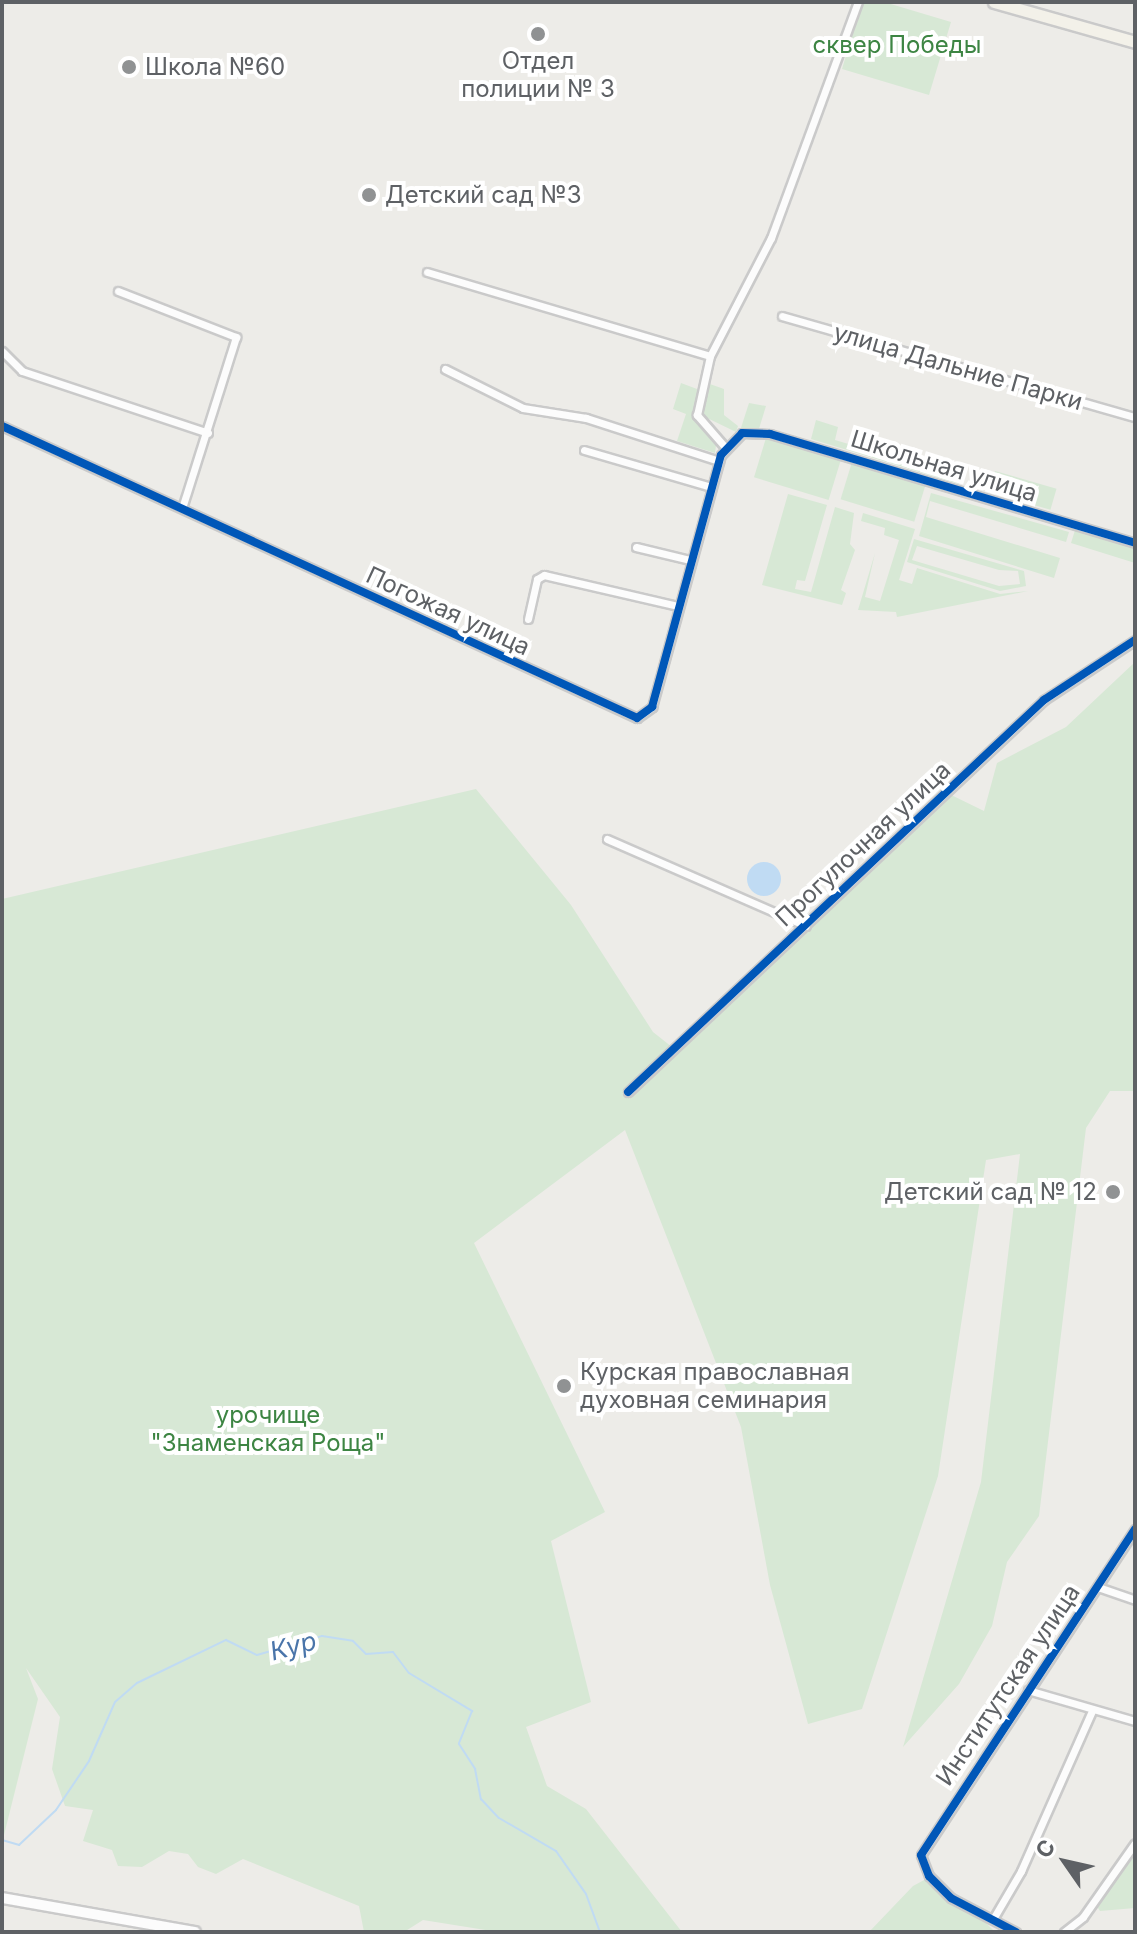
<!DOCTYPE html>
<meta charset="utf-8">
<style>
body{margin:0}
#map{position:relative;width:1137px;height:1934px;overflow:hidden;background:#edece8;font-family:Inter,sans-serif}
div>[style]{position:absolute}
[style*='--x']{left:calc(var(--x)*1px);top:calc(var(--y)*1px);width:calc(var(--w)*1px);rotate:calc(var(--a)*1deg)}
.green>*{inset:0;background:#d7e8d5;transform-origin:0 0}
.water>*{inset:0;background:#c0dbf3}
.round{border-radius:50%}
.stream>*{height:2px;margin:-1px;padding:0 1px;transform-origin:1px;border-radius:1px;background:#c0dbf3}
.roads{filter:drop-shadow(2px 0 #cacaca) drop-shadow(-2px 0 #cacaca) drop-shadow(0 2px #cacaca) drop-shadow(0 -2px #cacaca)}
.minor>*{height:7px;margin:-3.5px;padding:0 3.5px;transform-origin:3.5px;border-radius:3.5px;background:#fcfcfc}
.secondary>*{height:10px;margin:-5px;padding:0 5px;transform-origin:5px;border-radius:5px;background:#fcfcfc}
.primary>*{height:11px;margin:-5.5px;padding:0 5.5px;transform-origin:5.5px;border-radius:5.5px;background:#f3f1e9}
.cycleway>*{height:8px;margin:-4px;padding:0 4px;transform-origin:4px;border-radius:4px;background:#0057b8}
.dots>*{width:22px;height:22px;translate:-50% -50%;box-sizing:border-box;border:4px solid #fff;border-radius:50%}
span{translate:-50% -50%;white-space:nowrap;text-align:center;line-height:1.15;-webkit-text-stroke:8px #fff;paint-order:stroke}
.park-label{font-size:24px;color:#3d8543}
.poi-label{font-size:24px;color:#5e6165}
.left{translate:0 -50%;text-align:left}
.right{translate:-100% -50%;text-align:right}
.street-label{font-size:24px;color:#5e6165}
.water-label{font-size:26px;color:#4a75aa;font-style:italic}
.frame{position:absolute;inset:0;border:4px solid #5e6165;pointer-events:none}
.north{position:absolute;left:1025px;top:1822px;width:80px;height:80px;-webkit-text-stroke:6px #fff;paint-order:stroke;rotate:304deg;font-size:22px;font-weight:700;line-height:32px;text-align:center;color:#5e6165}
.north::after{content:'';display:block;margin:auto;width:28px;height:36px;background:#5e6165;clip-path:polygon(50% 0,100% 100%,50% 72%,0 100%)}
</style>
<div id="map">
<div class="green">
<div style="clip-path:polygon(862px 2px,884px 2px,951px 22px,929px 95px,842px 69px)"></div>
<div style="clip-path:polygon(681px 383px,697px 389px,696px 423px,717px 438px,715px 453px,677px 441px,686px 414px,673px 409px)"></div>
<div style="clip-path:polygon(707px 383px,724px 389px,724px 415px,738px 426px,736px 432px,701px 415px)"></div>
<div style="clip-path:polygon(749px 403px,766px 406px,758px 432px,739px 434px)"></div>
<div style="clip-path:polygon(816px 420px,838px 427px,835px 440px,960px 477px,959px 484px,811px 439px)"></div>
<div style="left:766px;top:438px;width:78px;height:41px;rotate:17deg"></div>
<div style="left:852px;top:462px;width:77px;height:39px;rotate:17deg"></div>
<div style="left:995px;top:471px;width:64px;height:22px;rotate:16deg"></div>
<div style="clip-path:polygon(931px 493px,1069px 532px,1066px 542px,930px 501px,926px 517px,1060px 558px,1054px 578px,919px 536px)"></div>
<div style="clip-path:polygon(788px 494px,827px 505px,805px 581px,797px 580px,795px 589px,811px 592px,835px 507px,854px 513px,850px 544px,855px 550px,841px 590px,846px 593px,842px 605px,762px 585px)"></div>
<div style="clip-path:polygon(863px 513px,915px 529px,899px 580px,912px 584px,917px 568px,1000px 594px,1028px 591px,897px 617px,896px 612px,858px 610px,875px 553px,865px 597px,880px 601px,899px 540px,884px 535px,885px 528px,861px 521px)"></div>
<div style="clip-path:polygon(1076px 527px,1135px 543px,1135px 563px,1071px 543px)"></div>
<div style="clip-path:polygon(evenodd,914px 539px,1024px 571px,1026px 586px,1000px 591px,907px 562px,914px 539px,917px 546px,999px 570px,1018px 571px,1020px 584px,999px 586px,912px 560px,917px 546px)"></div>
<div style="clip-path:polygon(1135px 662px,1135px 1091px,1110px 1091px,1086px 1128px,1039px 1516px,1007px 1562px,992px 1626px,959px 1684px,903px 1747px,981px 1482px,1020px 1154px,986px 1160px,938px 1476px,862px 1709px,808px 1724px,770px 1585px,741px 1427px,625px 1130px,474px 1243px,605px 1512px,551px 1541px,591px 1702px,526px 1727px,547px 1786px,586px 1809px,682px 1932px,498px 1932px,423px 1920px,404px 1932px,364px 1932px,359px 1906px,243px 1859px,216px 1874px,198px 1867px,188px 1854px,169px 1851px,142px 1867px,118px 1866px,112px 1850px,83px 1841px,93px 1810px,65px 1806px,52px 1769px,60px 1717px,26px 1668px,38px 1699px,2px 1843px,2px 899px,476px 789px,571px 905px,653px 1032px,672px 1047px,943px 791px,984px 811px,997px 763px,1066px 727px)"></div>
<div style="clip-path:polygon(1135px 1847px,1135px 1908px,1100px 1911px,1096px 1905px)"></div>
<div style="clip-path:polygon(926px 1879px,948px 1901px,977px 1914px,995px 1932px,869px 1932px,913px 1886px)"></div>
</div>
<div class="water">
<div class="round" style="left:747px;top:862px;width:34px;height:34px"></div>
</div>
<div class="stream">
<div style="--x:2;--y:1840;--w:18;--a:16"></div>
<div style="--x:19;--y:1845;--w:51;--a:-43.4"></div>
<div style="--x:56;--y:1810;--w:59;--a:-56"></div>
<div style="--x:89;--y:1761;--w:64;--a:-66.2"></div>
<div style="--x:115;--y:1702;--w:29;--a:-41"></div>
<div style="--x:137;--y:1683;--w:99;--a:-25.8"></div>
<div style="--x:226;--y:1640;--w:34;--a:26"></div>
<div style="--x:257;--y:1655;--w:68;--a:-16.3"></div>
<div style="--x:322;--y:1636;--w:31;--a:9"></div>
<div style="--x:353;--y:1641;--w:18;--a:45"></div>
<div style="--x:366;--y:1654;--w:27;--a:-4"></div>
<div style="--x:393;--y:1652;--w:26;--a:53"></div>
<div style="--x:409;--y:1673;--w:74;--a:31.1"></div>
<div style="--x:472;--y:1711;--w:35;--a:112"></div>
<div style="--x:459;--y:1744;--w:30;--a:57"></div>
<div style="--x:475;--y:1769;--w:31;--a:79"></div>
<div style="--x:481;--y:1799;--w:26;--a:47"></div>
<div style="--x:499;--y:1818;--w:66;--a:30.1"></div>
<div style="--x:556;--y:1851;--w:52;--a:55.1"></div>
<div style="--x:586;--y:1894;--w:40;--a:69.8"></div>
</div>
<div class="roads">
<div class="minor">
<div style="--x:427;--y:272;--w:295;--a:16.5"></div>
<div style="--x:118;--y:291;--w:127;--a:21.3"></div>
<div style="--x:236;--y:337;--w:179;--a:107.5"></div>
<div style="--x:782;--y:316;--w:367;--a:16"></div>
<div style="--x:2;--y:351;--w:28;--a:45"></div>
<div style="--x:22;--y:371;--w:196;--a:18.4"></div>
<div style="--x:445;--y:369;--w:87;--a:26.6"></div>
<div style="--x:523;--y:408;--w:64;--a:9"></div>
<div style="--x:586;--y:418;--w:140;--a:17.9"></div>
<div style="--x:2;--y:426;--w:699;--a:24.69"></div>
<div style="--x:637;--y:718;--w:19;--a:-36"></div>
<div style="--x:652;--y:707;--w:261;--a:-74.7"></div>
<div style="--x:721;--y:455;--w:30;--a:-46"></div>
<div style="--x:742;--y:433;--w:28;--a:2"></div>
<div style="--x:770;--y:434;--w:381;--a:16.6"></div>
<div style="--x:725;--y:447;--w:43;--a:-131.2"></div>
<div style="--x:697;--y:415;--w:60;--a:-77.6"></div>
<div style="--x:710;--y:356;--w:133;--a:-62.7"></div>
<div style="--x:771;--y:238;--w:252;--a:-69.8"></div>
<div style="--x:584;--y:450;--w:132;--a:16.2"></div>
<div style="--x:636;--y:547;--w:56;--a:13.5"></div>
<div style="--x:528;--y:619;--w:41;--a:-77.3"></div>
<div style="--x:537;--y:579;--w:8;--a:-30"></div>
<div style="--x:544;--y:575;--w:138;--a:13"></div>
<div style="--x:607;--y:839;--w:217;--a:23.6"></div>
<div style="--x:628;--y:1092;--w:572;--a:-43.3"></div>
<div style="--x:1044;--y:700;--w:109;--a:-33.4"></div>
<div style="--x:1098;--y:1587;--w:39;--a:19"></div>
<div style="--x:1028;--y:1690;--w:111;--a:16.2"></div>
<div style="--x:993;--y:1919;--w:56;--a:-59.7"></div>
<div style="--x:1021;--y:1871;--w:175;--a:-66.1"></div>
<div style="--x:1016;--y:1932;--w:73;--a:-152.4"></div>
<div style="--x:951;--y:1898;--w:31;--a:-135"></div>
<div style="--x:929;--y:1876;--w:22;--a:-111"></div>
<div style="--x:921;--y:1855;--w:390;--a:-56.7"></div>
<div style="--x:1064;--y:1932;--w:24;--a:-38"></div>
<div style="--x:1083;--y:1917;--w:90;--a:-54.9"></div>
</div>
<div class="secondary">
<div style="--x:2;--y:1898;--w:196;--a:10"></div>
</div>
<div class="primary">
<div style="--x:994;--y:2;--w:147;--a:15.8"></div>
</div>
</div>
<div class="cycleway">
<div style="--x:2;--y:426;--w:699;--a:24.69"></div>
<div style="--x:637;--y:718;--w:19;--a:-36"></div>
<div style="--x:652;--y:707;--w:261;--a:-74.7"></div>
<div style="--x:721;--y:455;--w:30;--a:-46"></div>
<div style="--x:742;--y:433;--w:28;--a:2"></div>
<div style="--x:770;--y:434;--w:381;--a:16.6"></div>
<div style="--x:628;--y:1092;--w:572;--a:-43.3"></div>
<div style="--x:1044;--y:700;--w:109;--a:-33.4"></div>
<div style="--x:1016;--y:1932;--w:73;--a:-152.4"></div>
<div style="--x:951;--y:1898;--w:31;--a:-135"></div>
<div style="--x:929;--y:1876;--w:22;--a:-111"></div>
<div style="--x:921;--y:1855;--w:390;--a:-56.7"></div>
</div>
<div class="dots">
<div style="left:538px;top:34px;background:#909293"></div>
<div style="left:129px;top:67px;background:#909293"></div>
<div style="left:369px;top:195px;background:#909293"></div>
<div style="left:1113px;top:1192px;background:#909293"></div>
<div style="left:564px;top:1386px;background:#909293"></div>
</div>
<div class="park-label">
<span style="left:897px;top:45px">сквер Победы</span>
<span style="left:268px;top:1429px">урочище<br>"Знаменская Роща"</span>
</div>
<div class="poi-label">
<span style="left:538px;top:75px">Отдел<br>полиции № 3</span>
<span class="left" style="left:145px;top:67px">Школа №60</span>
<span class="left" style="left:385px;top:195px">Детский сад №3</span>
<span class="right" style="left:1097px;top:1192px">Детский сад № 12</span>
<span class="left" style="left:580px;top:1386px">Курская православная<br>духовная семинария</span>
</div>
<div class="street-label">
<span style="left:958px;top:367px;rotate:16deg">улица Дальние Парки</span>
<span style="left:944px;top:466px;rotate:17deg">Школьная улица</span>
<span style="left:448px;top:611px;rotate:25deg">Погожая улица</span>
<span style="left:863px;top:844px;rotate:-43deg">Прогулочная улица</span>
<span style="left:1008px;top:1685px;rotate:-56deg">Институтская улица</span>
</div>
<div class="water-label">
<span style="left:293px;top:1646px;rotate:-15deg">Кур</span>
</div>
<div class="frame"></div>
<div class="north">С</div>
</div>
